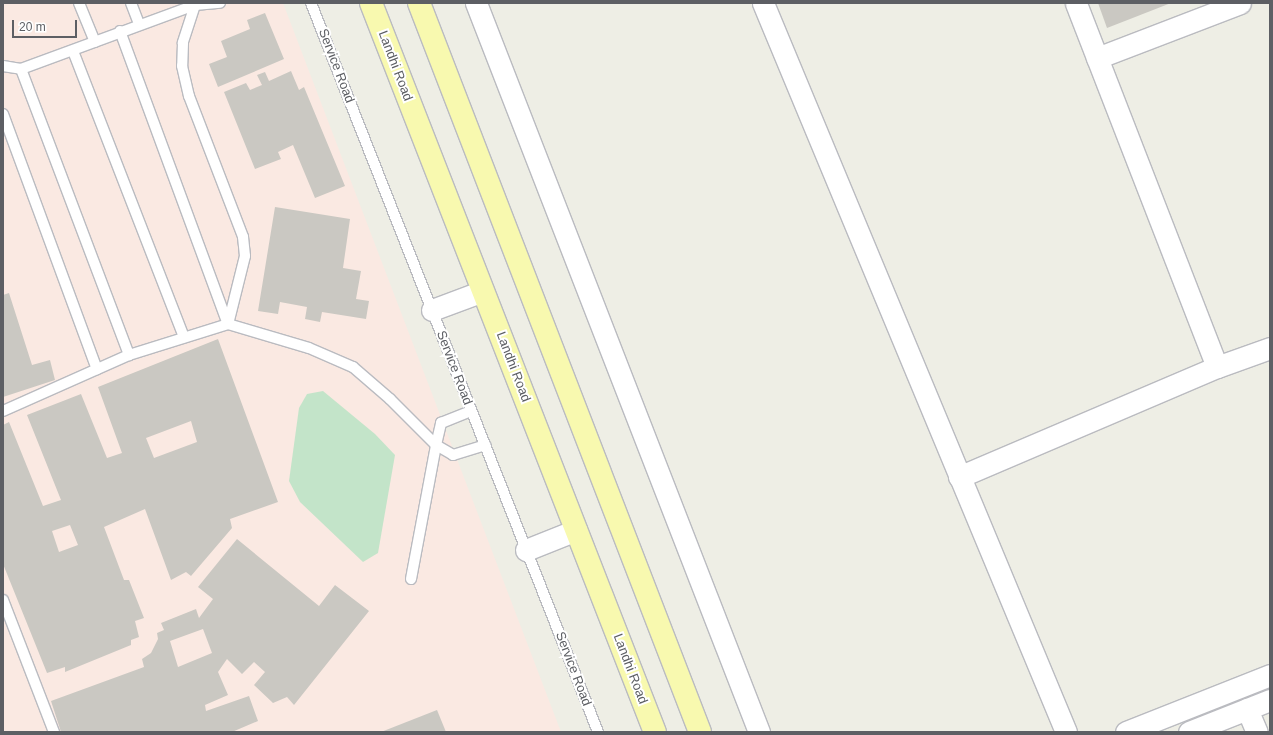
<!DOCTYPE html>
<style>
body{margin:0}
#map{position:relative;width:1273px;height:735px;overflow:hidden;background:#eeeee5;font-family:Arial,sans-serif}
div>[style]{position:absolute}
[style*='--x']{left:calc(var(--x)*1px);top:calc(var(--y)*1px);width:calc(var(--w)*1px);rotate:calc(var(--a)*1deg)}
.medical>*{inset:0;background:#fae9e2}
.green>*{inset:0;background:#c3e4c9}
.building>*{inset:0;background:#cac8c2}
.roads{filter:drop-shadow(1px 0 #babbc0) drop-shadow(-1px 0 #babbc0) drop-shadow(0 1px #babbc0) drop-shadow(0 -1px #babbc0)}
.lane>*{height:10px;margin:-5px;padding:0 5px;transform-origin:5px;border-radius:5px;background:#fff}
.street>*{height:21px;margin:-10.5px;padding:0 10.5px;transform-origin:10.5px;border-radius:10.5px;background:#fff}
.primary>*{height:22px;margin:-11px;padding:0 11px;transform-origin:11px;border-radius:11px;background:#f8f9af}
span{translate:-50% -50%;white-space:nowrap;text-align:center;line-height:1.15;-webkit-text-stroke:4px #fff;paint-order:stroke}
.street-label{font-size:13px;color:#5d5f64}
.frame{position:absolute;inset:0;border:4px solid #5d5f64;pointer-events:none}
.scale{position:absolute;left:12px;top:20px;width:65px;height:18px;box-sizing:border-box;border:2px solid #5d5f64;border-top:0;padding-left:5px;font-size:12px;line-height:14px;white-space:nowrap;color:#5d5f64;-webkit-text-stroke:3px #fff;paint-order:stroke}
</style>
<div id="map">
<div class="medical">
<div style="clip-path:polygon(3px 3px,283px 3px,561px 732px,3px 732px)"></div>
</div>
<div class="green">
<div style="clip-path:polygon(323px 391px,375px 434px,395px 455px,378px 553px,363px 562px,300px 502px,289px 481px,299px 408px,307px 394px)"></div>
</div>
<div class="building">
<div style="clip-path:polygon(1098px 3px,1171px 3px,1107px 28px)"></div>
<div style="clip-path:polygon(265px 13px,284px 59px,218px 87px,209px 64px,227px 57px,221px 41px,250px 29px,247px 20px)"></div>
<div style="clip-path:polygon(291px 71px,299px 90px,304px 87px,345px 186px,315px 198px,293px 145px,278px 152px,281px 159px,255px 169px,224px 92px,246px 83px,250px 90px,262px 85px,257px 75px,265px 72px,269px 81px)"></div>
<div style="clip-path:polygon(275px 207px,350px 219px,343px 268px,361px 271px,356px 299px,369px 301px,366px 319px,322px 312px,320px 322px,305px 319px,307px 307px,280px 302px,278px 314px,258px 311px)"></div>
<div style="clip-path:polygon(9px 293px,32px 365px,50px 360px,55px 380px,3px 397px,3px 295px)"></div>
<div style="clip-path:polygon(evenodd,218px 339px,278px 502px,230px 519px,232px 528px,191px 576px,186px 572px,171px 580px,145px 509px,104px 527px,124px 580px,129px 580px,144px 618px,135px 621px,139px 637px,131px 640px,131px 645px,65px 672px,65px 667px,47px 673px,3px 564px,3px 425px,9px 422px,43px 506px,61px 500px,27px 415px,81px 394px,107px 458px,122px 453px,98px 387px,218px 339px,191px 421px,197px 442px,154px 458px,146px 438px,191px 421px,218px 339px,70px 525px,78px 545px,59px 552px,52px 531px,70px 525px)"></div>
<div style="clip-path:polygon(evenodd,237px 539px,319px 606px,335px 585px,369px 611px,294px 705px,287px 697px,273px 703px,254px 685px,265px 672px,254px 662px,242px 674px,227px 659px,218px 672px,228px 695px,205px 705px,206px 711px,249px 696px,258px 721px,232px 732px,61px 732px,51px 701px,144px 667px,142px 659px,151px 653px,158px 639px,157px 633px,164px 630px,161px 623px,196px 609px,199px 618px,213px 599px,198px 587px,237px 539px,203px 629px,212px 653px,178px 667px,170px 641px,203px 629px)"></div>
<div style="clip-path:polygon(437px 710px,446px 732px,381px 732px)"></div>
</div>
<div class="roads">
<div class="lane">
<div style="--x:79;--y:3;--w:42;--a:67.7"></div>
<div style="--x:131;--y:3;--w:22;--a:69"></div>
<div style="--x:311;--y:3;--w:783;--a:68.51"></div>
<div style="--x:195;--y:5;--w:25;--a:-5"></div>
<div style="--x:120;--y:31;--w:312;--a:69.8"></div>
<div style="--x:73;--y:51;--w:307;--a:68.8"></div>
<div style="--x:3;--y:66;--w:18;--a:9"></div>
<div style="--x:21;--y:69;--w:185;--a:-20.2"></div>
<div style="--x:195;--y:5;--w:40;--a:108"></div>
<div style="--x:183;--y:43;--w:23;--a:92"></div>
<div style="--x:182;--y:66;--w:31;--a:77"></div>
<div style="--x:189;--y:96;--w:151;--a:69"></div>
<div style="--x:243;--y:237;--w:19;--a:84"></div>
<div style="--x:245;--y:256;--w:70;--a:104"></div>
<div style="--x:21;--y:69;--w:306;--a:69.3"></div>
<div style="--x:3;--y:114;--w:272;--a:69.8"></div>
<div style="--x:3;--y:411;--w:138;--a:-24"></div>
<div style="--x:129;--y:355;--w:104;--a:-17.4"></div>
<div style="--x:228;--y:324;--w:84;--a:16.5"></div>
<div style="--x:309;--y:348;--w:48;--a:23.4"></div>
<div style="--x:353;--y:367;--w:49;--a:40.9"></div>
<div style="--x:390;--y:399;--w:65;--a:45"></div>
<div style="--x:436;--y:445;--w:23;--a:-77"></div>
<div style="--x:441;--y:423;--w:32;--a:-22"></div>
<div style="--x:411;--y:579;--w:136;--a:-79.4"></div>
<div style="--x:436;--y:445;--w:20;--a:30"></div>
<div style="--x:453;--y:455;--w:34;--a:-17"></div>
<div style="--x:3;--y:600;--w:142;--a:68.9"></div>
</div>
<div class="street">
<div style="--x:476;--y:3;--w:782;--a:68.78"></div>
<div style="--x:763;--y:3;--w:789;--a:67.43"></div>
<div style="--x:1097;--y:58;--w:153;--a:-21"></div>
<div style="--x:432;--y:310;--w:54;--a:-20.4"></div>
<div style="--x:1217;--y:367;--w:56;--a:-19.7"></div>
<div style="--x:959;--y:477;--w:280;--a:-23.1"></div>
<div style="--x:1217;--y:367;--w:390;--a:-111.2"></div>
<div style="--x:526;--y:550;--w:54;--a:-21.8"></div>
<div style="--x:1247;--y:709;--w:25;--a:67"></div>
<div style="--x:1126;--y:732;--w:155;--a:-21.6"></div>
<div style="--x:1189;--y:732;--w:87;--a:-21.6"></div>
</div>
<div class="primary">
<div style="--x:371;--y:3;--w:782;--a:68.72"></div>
<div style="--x:419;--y:3;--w:781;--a:68.92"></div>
</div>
</div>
<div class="street-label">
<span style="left:336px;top:66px;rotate:69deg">Service Road</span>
<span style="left:395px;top:66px;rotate:69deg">Landhi Road</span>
<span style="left:513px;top:367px;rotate:69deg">Landhi Road</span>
<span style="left:454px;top:368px;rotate:69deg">Service Road</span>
<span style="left:573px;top:669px;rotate:69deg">Service Road</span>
<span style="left:630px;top:669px;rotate:69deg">Landhi Road</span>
</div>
<div class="frame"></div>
<div class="scale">20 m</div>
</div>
